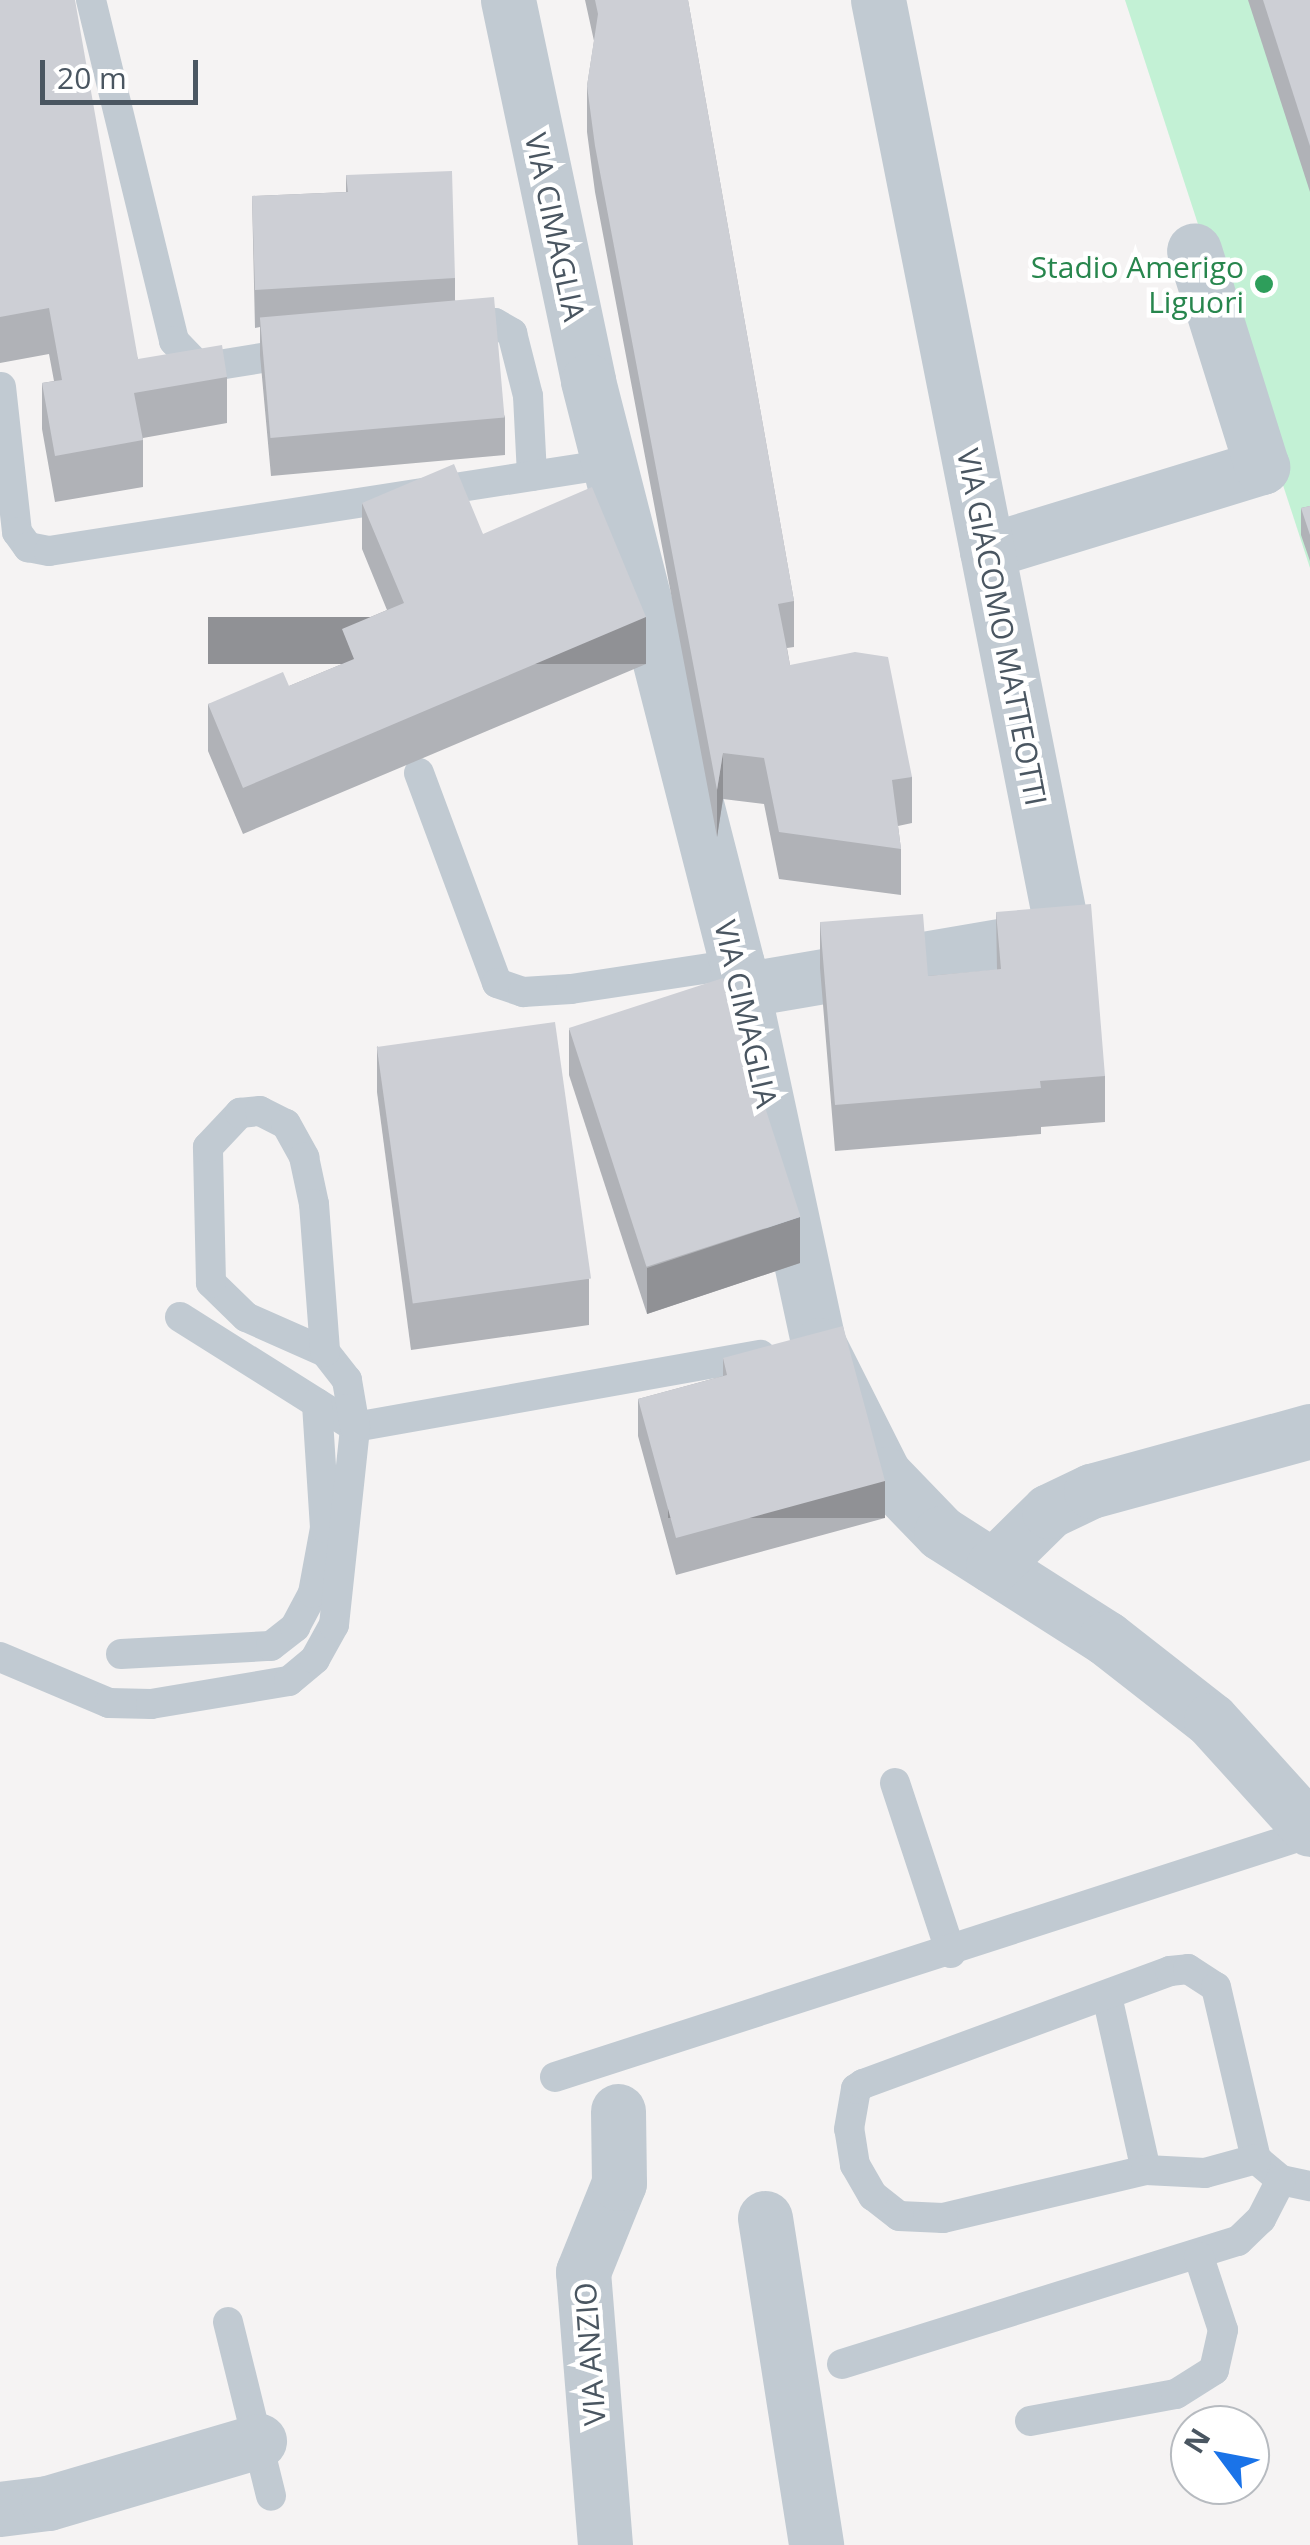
<!DOCTYPE html>
<style>
body{margin:0}
#map{position:relative;width:1310px;height:2545px;overflow:hidden;background:#f5f3f3;font-family:"Open Sans",sans-serif}
div>[style]{position:absolute}
[style*='--x']{left:calc(var(--x)*1px);top:calc(var(--y)*1px);width:calc(var(--w)*1px);rotate:calc(var(--a)*1deg)}
.green>*{inset:0;background:#c3f1d5}
.service>*{height:30px;margin:-15px;padding:0 15px;transform-origin:15px;border-radius:15px;background:#c1cad2}
.minor>*{height:55px;margin:-27.5px;padding:0 27.5px;transform-origin:27.5px;border-radius:27.5px;background:#c1cad2}
.wall>*{inset:0;background:#b0b2b7}
.shaded-wall>*{inset:0;background:#909195;transform-origin:0 0}
.building>*{inset:0;background:#cdcfd5;transform-origin:0 0}
.dots>*{width:28px;height:28px;translate:-50% -50%;box-sizing:border-box;border:5px solid #fff;border-radius:50%}
span{translate:-50% -50%;white-space:nowrap;text-align:center;line-height:1.15;-webkit-text-stroke:9px #fff;paint-order:stroke}
.street-label{font-size:30px;color:#4a5661}
.leisure-label{font-size:30px;color:#27864d}
.right{translate:-100% -50%;text-align:right}
.north{position:absolute;left:1170px;top:2405px;width:100px;height:100px;box-sizing:border-box;background:#fff;border:2px solid #b7bbc0;border-radius:50%;rotate:302deg;font-size:28px;font-weight:700;line-height:40px;text-align:center;color:#4a5661}
.north::after{content:'';display:block;margin:auto;width:35px;height:45px;background:#1a73e8;clip-path:polygon(50% 0,100% 100%,50% 72%,0 100%)}
.scale{position:absolute;left:40px;top:60px;width:158px;height:45px;box-sizing:border-box;border:5px solid #4a5661;border-top:0;padding-left:12px;font-size:30px;line-height:35px;white-space:nowrap;color:#4a5661;-webkit-text-stroke:8px #fff;paint-order:stroke}
</style>
<div id="map">
<div class="green">
<div style="clip-path:polygon(1125px 0,1310px 0,1310px 568px)"></div>
</div>
<div class="service">
<div style="--x:91;--y:0;--w:351;--a:76.3"></div>
<div style="--x:174;--y:341;--w:37;--a:46"></div>
<div style="--x:200;--y:368;--w:100;--a:-9.2"></div>
<div style="--x:458;--y:327;--w:37;--a:-6"></div>
<div style="--x:495;--y:323;--w:20;--a:30"></div>
<div style="--x:512;--y:333;--w:65;--a:75.7"></div>
<div style="--x:528;--y:396;--w:80;--a:87.1"></div>
<div style="--x:1;--y:387;--w:146;--a:83.7"></div>
<div style="--x:17;--y:532;--w:19;--a:54"></div>
<div style="--x:28;--y:547;--w:21;--a:11"></div>
<div style="--x:49;--y:551;--w:567;--a:-8.83"></div>
<div style="--x:419;--y:773;--w:224;--a:69.6"></div>
<div style="--x:497;--y:983;--w:28;--a:19"></div>
<div style="--x:523;--y:992;--w:48;--a:-3.6"></div>
<div style="--x:571;--y:989;--w:168;--a:-8.6"></div>
<div style="--x:180;--y:1317;--w:207;--a:32.2"></div>
<div style="--x:355;--y:1427;--w:412;--a:-10.1"></div>
<div style="--x:121;--y:1654;--w:150;--a:-3.1"></div>
<div style="--x:271;--y:1646;--w:31;--a:-38"></div>
<div style="--x:295;--y:1627;--w:38;--a:-62"></div>
<div style="--x:313;--y:1593;--w:66;--a:-79.5"></div>
<div style="--x:325;--y:1528;--w:125;--a:-93.7"></div>
<div style="--x:0;--y:1657;--w:118;--a:22.9"></div>
<div style="--x:109;--y:1703;--w:42;--a:1.4"></div>
<div style="--x:151;--y:1704;--w:140;--a:-9.5"></div>
<div style="--x:289;--y:1681;--w:34;--a:-40"></div>
<div style="--x:315;--y:1659;--w:39;--a:-61"></div>
<div style="--x:334;--y:1625;--w:199;--a:-83.9"></div>
<div style="--x:355;--y:1427;--w:48;--a:-99.7"></div>
<div style="--x:347;--y:1380;--w:36;--a:-128"></div>
<div style="--x:325;--y:1352;--w:86;--a:-156.1"></div>
<div style="--x:246;--y:1317;--w:49;--a:-135.8"></div>
<div style="--x:211;--y:1283;--w:136;--a:-91.3"></div>
<div style="--x:208;--y:1147;--w:47;--a:-46.7"></div>
<div style="--x:240;--y:1113;--w:20;--a:-6"></div>
<div style="--x:260;--y:1111;--w:29;--a:27"></div>
<div style="--x:286;--y:1124;--w:38;--a:61"></div>
<div style="--x:304;--y:1157;--w:48;--a:78"></div>
<div style="--x:314;--y:1204;--w:148;--a:85.7"></div>
<div style="--x:895;--y:1783;--w:179;--a:71.8"></div>
<div style="--x:1107;--y:1996;--w:178;--a:77.4"></div>
<div style="--x:1146;--y:2170;--w:209;--a:166.7"></div>
<div style="--x:943;--y:2218;--w:44;--a:-177.4"></div>
<div style="--x:899;--y:2216;--w:33;--a:-142"></div>
<div style="--x:873;--y:2196;--w:36;--a:-120"></div>
<div style="--x:855;--y:2165;--w:36;--a:-99"></div>
<div style="--x:849;--y:2129;--w:41;--a:-80.1"></div>
<div style="--x:856;--y:2089;--w:9;--a:-36"></div>
<div style="--x:863;--y:2084;--w:327;--a:-20.2"></div>
<div style="--x:1170;--y:1971;--w:18;--a:-6"></div>
<div style="--x:1188;--y:1969;--w:33;--a:33"></div>
<div style="--x:1216;--y:1987;--w:177;--a:76.9"></div>
<div style="--x:1256;--y:2159;--w:33;--a:40"></div>
<div style="--x:1281;--y:2180;--w:30;--a:12"></div>
<div style="--x:555;--y:2077;--w:793;--a:-17.91"></div>
<div style="--x:1146;--y:2170;--w:59;--a:2.9"></div>
<div style="--x:1205;--y:2173;--w:53;--a:-15.4"></div>
<div style="--x:228;--y:2322;--w:179;--a:76.1"></div>
<div style="--x:842;--y:2364;--w:415;--a:-17.3"></div>
<div style="--x:1238;--y:2241;--w:32;--a:-44"></div>
<div style="--x:1261;--y:2219;--w:44;--a:-62.9"></div>
<div style="--x:1030;--y:2421;--w:148;--a:-10.5"></div>
<div style="--x:1176;--y:2394;--w:45;--a:-32.3"></div>
<div style="--x:1214;--y:2370;--w:41;--a:-77.3"></div>
<div style="--x:1223;--y:2330;--w:77;--a:-108.2"></div>
</div>
<div class="minor">
<div style="--x:508;--y:0;--w:389;--a:78.1"></div>
<div style="--x:588;--y:381;--w:602;--a:75.66"></div>
<div style="--x:737;--y:964;--w:390;--a:77.9"></div>
<div style="--x:819;--y:1345;--w:144;--a:63.3"></div>
<div style="--x:884;--y:1474;--w:82;--a:46"></div>
<div style="--x:941;--y:1533;--w:196;--a:32.5"></div>
<div style="--x:1106;--y:1638;--w:133;--a:38"></div>
<div style="--x:1211;--y:1720;--w:147;--a:47.8"></div>
<div style="--x:987;--y:551;--w:288;--a:-17"></div>
<div style="--x:1262;--y:467;--w:227;--a:-107.4"></div>
<div style="--x:742;--y:990;--w:326;--a:-9.7"></div>
<div style="--x:1063;--y:935;--w:953;--a:-101.19"></div>
<div style="--x:993;--y:1566;--w:78;--a:-44.5"></div>
<div style="--x:1049;--y:1511;--w:47;--a:-25.5"></div>
<div style="--x:1091;--y:1491;--w:227;--a:-15.3"></div>
<div style="--x:765;--y:2218;--w:331;--a:81.1"></div>
<div style="--x:0;--y:2509;--w:48;--a:-7.1"></div>
<div style="--x:48;--y:2503;--w:220;--a:-16.4"></div>
<div style="--x:605;--y:2545;--w:274;--a:-94.6"></div>
<div style="--x:583;--y:2272;--w:96;--a:-68"></div>
<div style="--x:619;--y:2183;--w:72;--a:-90.8"></div>
</div>
<div class="wall">
<div style="clip-path:polygon(0 0,138px 359px,227px 377px,227px 423px,143px 438px,143px 487px,55px 502px,42px 429px,42px 383px,54px 381px,49px 354px,0 363px)"></div>
<div style="clip-path:polygon(585px 0,688px 0,794px 601px,794px 647px,787px 648px,790px 665px,912px 777px,912px 823px,898px 826px,901px 849px,901px 895px,779px 879px,764px 804px,723px 799px,717px 837px,595px 192px,587px 132px,587px 86px,594px 41px)"></div>
<div style="clip-path:polygon(1248px 0,1310px 0,1310px 192px)"></div>
<div style="clip-path:polygon(346px 175px,455px 278px,455px 300px,505px 417px,505px 455px,271px 476px,260px 355px,260px 327px,255px 328px,252px 196px,346px 192px)"></div>
<div style="clip-path:polygon(362px 503px,483px 534px,646px 664px,243px 834px,208px 751px,208px 704px,289px 686px,342px 664px,342px 629px,387px 610px,362px 549px)"></div>
<div style="clip-path:polygon(1310px 506px,1310px 561px,1301px 535px,1301px 508px)"></div>
<div style="clip-path:polygon(996px 912px,1105px 1076px,1105px 1122px,1041px 1127px,1041px 1134px,835px 1151px,820px 968px,820px 922px,928px 976px,997px 970px)"></div>
<div style="clip-path:polygon(569px 1029px,800px 1263px,647px 1314px,569px 1075px)"></div>
<div style="clip-path:polygon(377px 1046px,589px 1279px,589px 1325px,411px 1350px,377px 1092px)"></div>
<div style="clip-path:polygon(723px 1358px,885px 1518px,676px 1575px,638px 1436px,638px 1399px,723px 1376px)"></div>
</div>
<div class="shaded-wall">
<div style="left:646px;top:617px;width:47px;height:438px;rotate:90deg"></div>
<div style="clip-path:polygon(723px 753px,723px 799px,717px 837px,717px 790px)"></div>
<div style="clip-path:polygon(800px 1217px,800px 1263px,647px 1314px,647px 1268px)"></div>
<div style="left:885px;top:1481px;width:37px;height:217px;rotate:90deg"></div>
</div>
<div class="building">
<div style="clip-path:polygon(0 0,75px 0,138px 359px,222px 345px,227px 377px,134px 393px,143px 440px,55px 456px,42px 383px,62px 380px,49px 308px,0 317px)"></div>
<div style="clip-path:polygon(595px 0,688px 0,794px 601px,778px 604px,790px 665px,855px 652px,888px 657px,912px 777px,892px 780px,901px 849px,779px 832px,764px 758px,723px 753px,717px 790px,595px 146px,587px 86px,598px 14px)"></div>
<div style="clip-path:polygon(1263px 0,1310px 0,1310px 146px)"></div>
<div style="clip-path:polygon(452px 171px,455px 278px,255px 290px,252px 196px,348px 192px,346px 175px)"></div>
<div style="left:494px;top:297px;width:121px;height:235px;rotate:85deg"></div>
<div style="clip-path:polygon(454px 464px,483px 534px,592px 487px,646px 617px,243px 788px,208px 704px,283px 672px,289px 686px,354px 659px,342px 629px,404px 603px,362px 503px)"></div>
<div style="clip-path:polygon(1310px 506px,1310px 535px,1301px 508px)"></div>
<div style="clip-path:polygon(1091px 904px,1105px 1076px,1040px 1081px,1041px 1088px,835px 1105px,820px 922px,923px 914px,928px 976px,1001px 969px,996px 912px)"></div>
<div style="left:723px;top:978px;width:251px;height:162px;rotate:72deg"></div>
<div style="left:555px;top:1022px;width:259px;height:180px;rotate:82deg"></div>
<div style="clip-path:polygon(843px 1326px,885px 1481px,676px 1538px,638px 1399px,727px 1375px,723px 1358px)"></div>
</div>
<div class="dots">
<div style="left:1264px;top:284px;background:#2e9e5b"></div>
</div>
<div class="street-label">
<span style="left:555px;top:227px;rotate:78deg">VIA CIMAGLIA</span>
<span style="left:1002px;top:627px;rotate:79deg">VIA GIACOMO MATTEOTTI</span>
<span style="left:746px;top:1014px;rotate:77deg">VIA CIMAGLIA</span>
<span style="left:590px;top:2354px;rotate:-94deg">VIA ANZIO</span>
</div>
<div class="leisure-label">
<span class="right" style="left:1244px;top:284px">Stadio Amerigo<br>Liguori</span>
</div>
<div class="north">N</div>
<div class="scale">20 m</div>
</div>
